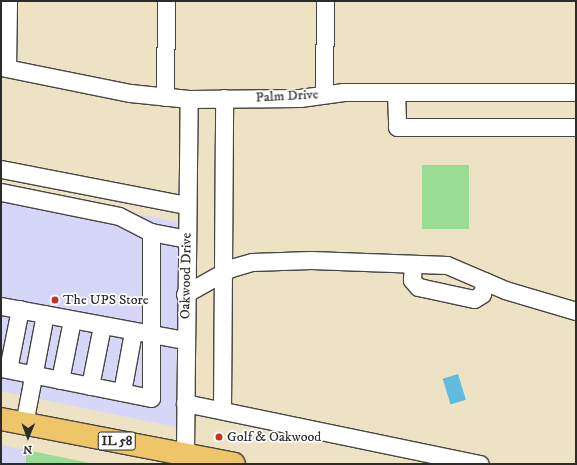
<!DOCTYPE html>
<style>
body{margin:0}
#map{position:relative;width:577px;height:465px;overflow:hidden;background:#ede2c3;font-family:"IM FELL DW Pica",serif}
div>[style]{position:absolute}
[style*='--x']{left:calc(var(--x)*1px);top:calc(var(--y)*1px);width:calc(var(--w)*1px);rotate:calc(var(--a)*1deg)}
.built>*{inset:0;background:#d6d7f8}
.green>*{inset:0;background:#99dc93;transform-origin:0 0}
.water>*{inset:0;background:#61bbdf;transform-origin:0 0}
.roads{filter:drop-shadow(1px 0 #484642) drop-shadow(-1px 0 #484642) drop-shadow(0 1px #484642) drop-shadow(0 -1px #484642)}
.minor>*{height:17px;margin:-8.5px;padding:0 8.5px;transform-origin:8.5px;border-radius:8.5px;background:#fff}
.major>*{height:22px;margin:-11px;padding:0 11px;transform-origin:11px;border-radius:11px;background:#eec569}
.dots>*{width:11px;height:11px;translate:-50% -50%;box-sizing:border-box;border:2px solid #fff;border-radius:50%}
span{translate:-50% -50%;white-space:nowrap;text-align:center;line-height:1.15;-webkit-text-stroke:3.5px #fff;paint-order:stroke}
.shield-label span{padding:1px 3px;background:#fff;border:1px solid;border-radius:3px;-webkit-text-stroke-width:0}
.shield-label{font-size:13px;color:#2b2b2b;font-weight:700}
.street-label{font-size:14px;color:#2b2b2b}
.poi-label{font-size:14px;color:#2b2b2b}
.left{translate:0 -50%;text-align:left}
.frame{position:absolute;inset:0;border:2px solid #2b2b2b;pointer-events:none}
.north{position:absolute;left:8px;top:417px;width:40px;height:40px;-webkit-text-stroke:3px #fff;paint-order:stroke;rotate:181deg;font-size:11px;font-weight:700;line-height:16px;text-align:center;color:#2b2b2b}
.north::after{content:'';display:block;margin:auto;width:14px;height:18px;background:#2b2b2b;clip-path:polygon(50% 0,100% 100%,50% 72%,0 100%)}
</style>
<div id="map">
<div class="built">
<div style="clip-path:polygon(1px 188px,178px 222px,176px 427px,1px 391px)"></div>
<div style="clip-path:polygon(1px 445px,26px 450px,26px 464px,1px 464px)"></div>
</div>
<div class="green">
<div style="left:422px;top:165px;width:47px;height:64px"></div>
<div style="clip-path:polygon(26px 450px,95px 464px,26px 464px)"></div>
</div>
<div class="water">
<div style="left:458px;top:374px;width:27px;height:16px;rotate:73deg"></div>
</div>
<div class="roads">
<div class="minor">
<div style="--x:1;--y:67;--w:132;--a:11.4"></div>
<div style="--x:130;--y:93;--w:59;--a:5.8"></div>
<div style="--x:189;--y:99;--w:111;--a:-0.5"></div>
<div style="--x:300;--y:98;--w:44;--a:-7.8"></div>
<div style="--x:344;--y:92;--w:232;--a:0"></div>
<div style="--x:7;--y:68;--w:67;--a:-89.1"></div>
<div style="--x:396;--y:92;--w:35;--a:88"></div>
<div style="--x:397;--y:127;--w:179;--a:0"></div>
<div style="--x:324;--y:94;--w:93;--a:-89.4"></div>
<div style="--x:165;--y:97;--w:96;--a:-89.4"></div>
<div style="--x:1;--y:169;--w:189;--a:11"></div>
<div style="--x:1;--y:192;--w:120;--a:11.5"></div>
<div style="--x:119;--y:216;--w:36;--a:27"></div>
<div style="--x:151;--y:232;--w:36;--a:11"></div>
<div style="--x:413;--y:264;--w:16;--a:94"></div>
<div style="--x:412;--y:280;--w:9;--a:49"></div>
<div style="--x:418;--y:287;--w:5;--a:11"></div>
<div style="--x:423;--y:288;--w:52;--a:12.2"></div>
<div style="--x:474;--y:299;--w:9;--a:-32"></div>
<div style="--x:482;--y:294;--w:13;--a:-77"></div>
<div style="--x:185;--y:294;--w:53;--a:-29.5"></div>
<div style="--x:231;--y:268;--w:22;--a:-16"></div>
<div style="--x:252;--y:262;--w:59;--a:-1.9"></div>
<div style="--x:311;--y:260;--w:136;--a:2.1"></div>
<div style="--x:447;--y:265;--w:63;--a:23.3"></div>
<div style="--x:505;--y:290;--w:74;--a:16.5"></div>
<div style="--x:1;--y:306;--w:187;--a:10.5"></div>
<div style="--x:1;--y:368;--w:153;--a:11.3"></div>
<div style="--x:151;--y:398;--w:166;--a:-90"></div>
<div style="--x:8;--y:369;--w:61;--a:-78.7"></div>
<div style="--x:60;--y:380;--w:61;--a:-78.7"></div>
<div style="--x:90;--y:386;--w:61;--a:-78.7"></div>
<div style="--x:122;--y:392;--w:61;--a:-79.6"></div>
<div style="--x:185;--y:403;--w:301;--a:11.7"></div>
<div style="--x:222;--y:410;--w:312;--a:-89.6"></div>
<div style="--x:24;--y:424;--w:112;--a:-79.2"></div>
<div style="--x:185;--y:453;--w:354;--a:-89.4"></div>
</div>
<div class="major">
<div style="--x:1;--y:419;--w:237;--a:10.9"></div>
</div>
</div>
<div class="dots">
<div style="left:55px;top:300px;background:#c8321e"></div>
<div style="left:219px;top:437px;background:#c8321e"></div>
</div>
<div class="shield-label">
<span style="left:117px;top:441px">IL 58</span>
</div>
<div class="street-label">
<span style="left:287px;top:96px;rotate:-3deg">Palm Drive</span>
<span style="left:186px;top:276px;rotate:-89deg">Oakwood Drive</span>
</div>
<div class="poi-label">
<span class="left" style="left:63px;top:300px">The UPS Store</span>
<span class="left" style="left:227px;top:437px">Golf &amp; Oakwood</span>
</div>
<div class="frame"></div>
<div class="north">N</div>
</div>
